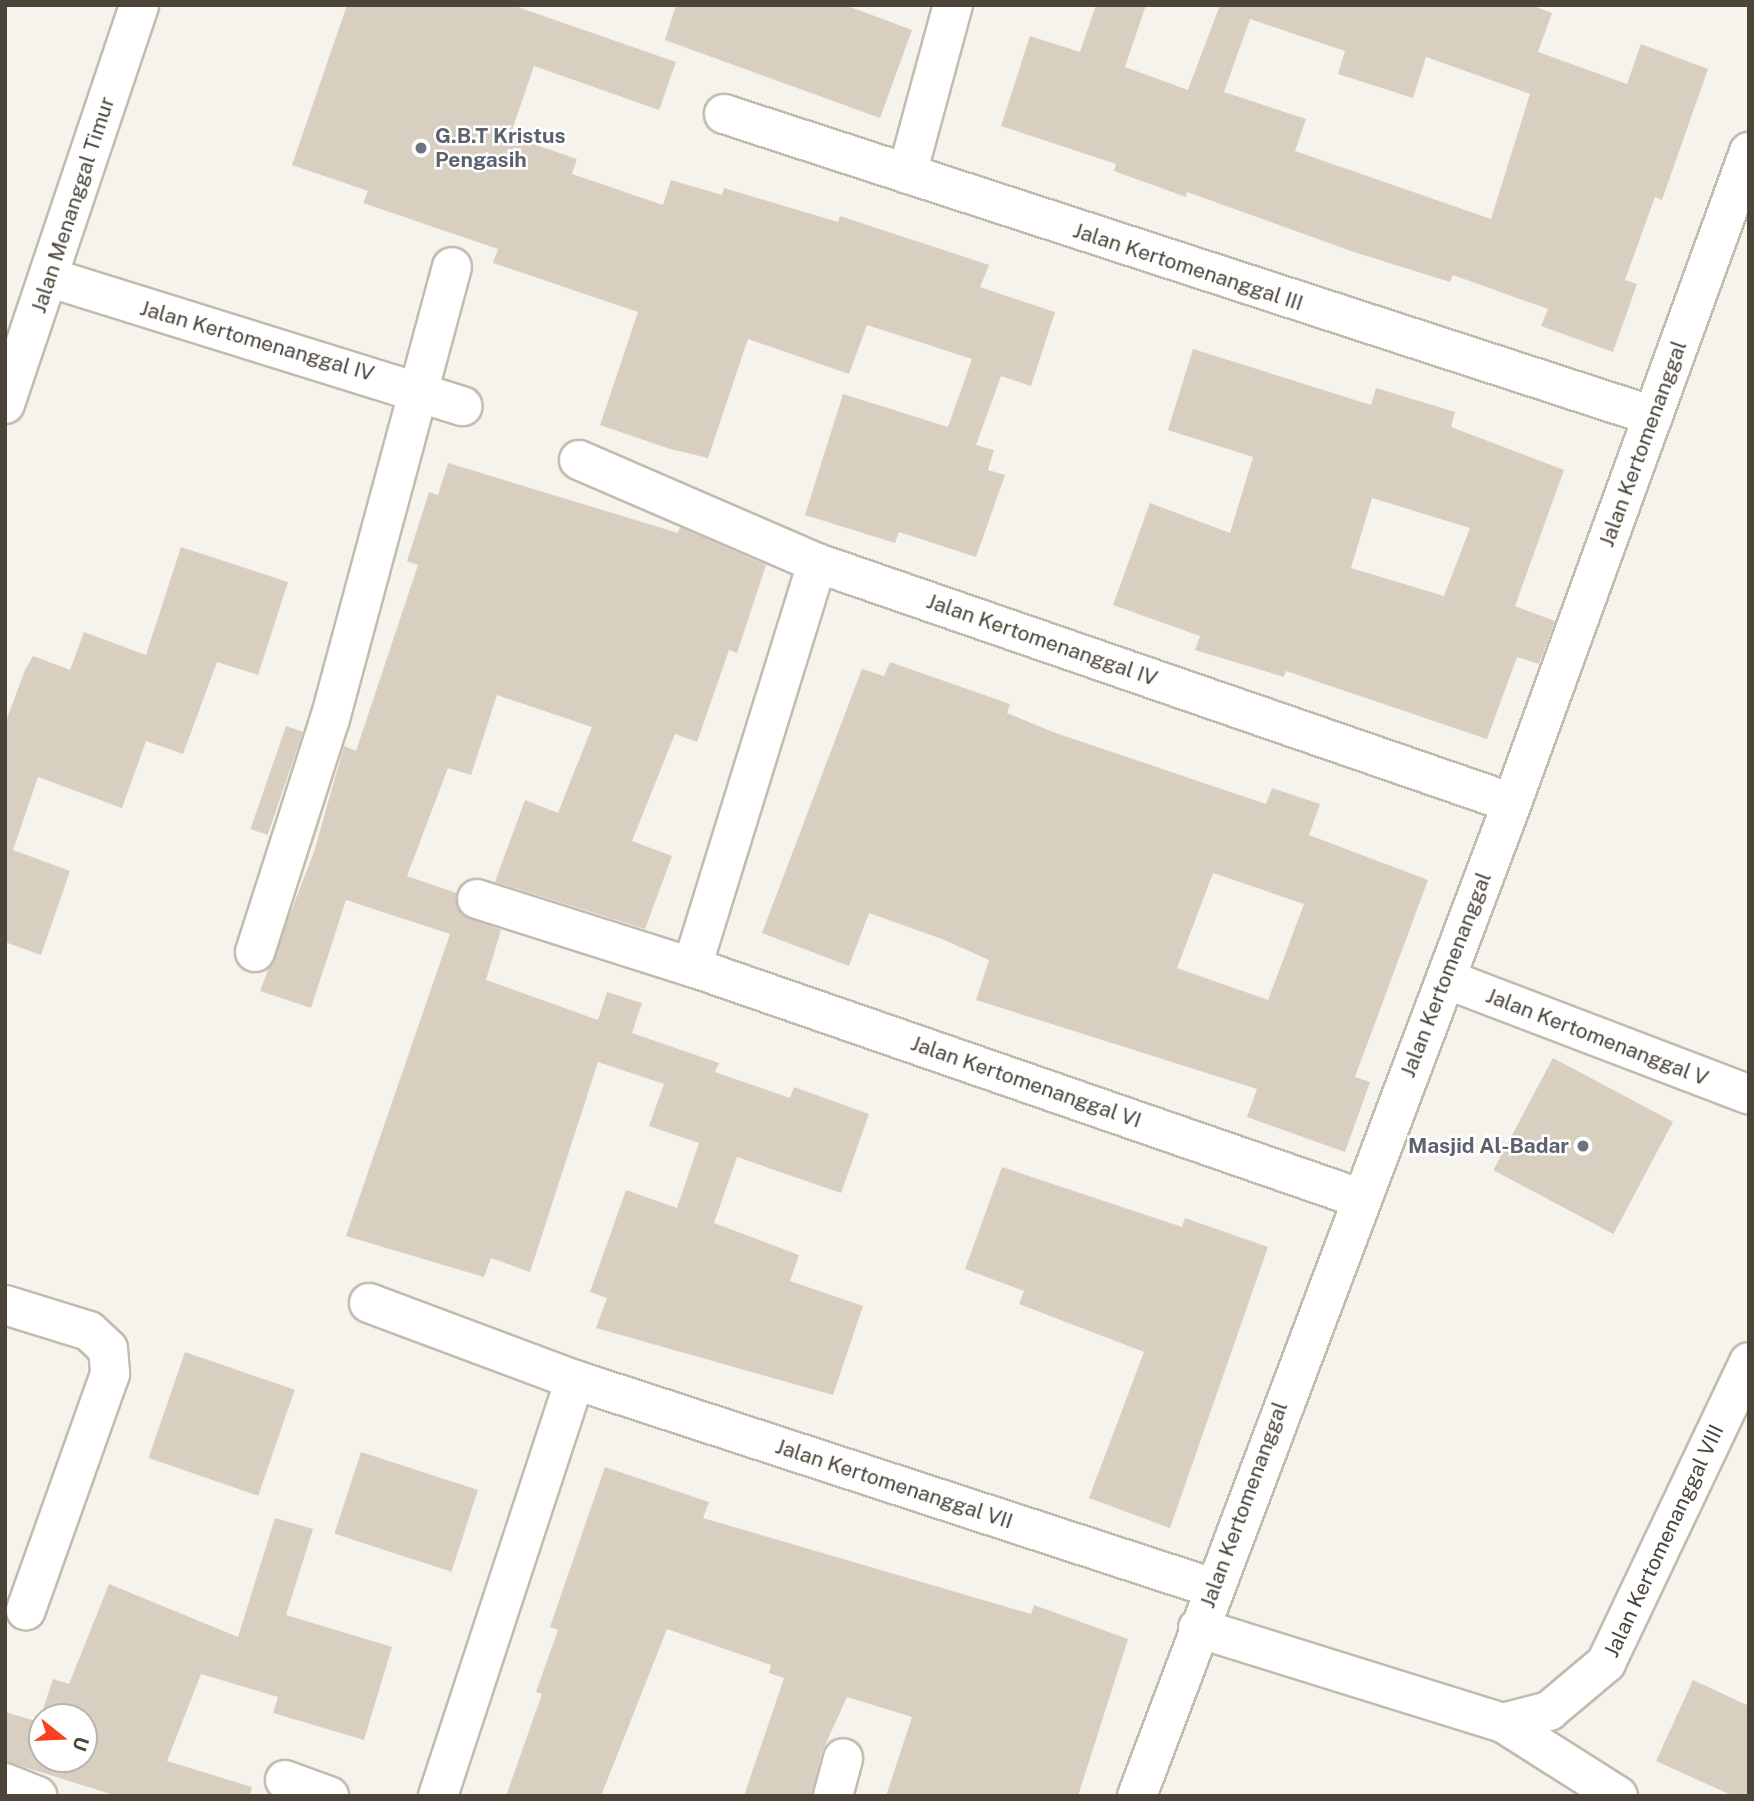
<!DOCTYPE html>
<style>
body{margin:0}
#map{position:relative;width:1754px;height:1801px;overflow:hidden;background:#f6f3ec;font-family:"Public Sans",sans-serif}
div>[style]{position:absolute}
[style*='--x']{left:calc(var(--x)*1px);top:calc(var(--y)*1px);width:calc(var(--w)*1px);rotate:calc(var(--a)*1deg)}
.building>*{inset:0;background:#d8cfc1;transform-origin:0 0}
.roads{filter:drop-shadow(2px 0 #c2bbae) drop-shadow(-2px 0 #c2bbae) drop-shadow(0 2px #c2bbae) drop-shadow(0 -2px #c2bbae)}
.minor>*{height:38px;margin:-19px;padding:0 19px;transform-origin:19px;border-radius:19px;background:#fff}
.dots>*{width:19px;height:19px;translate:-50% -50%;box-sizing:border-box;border:4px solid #fff;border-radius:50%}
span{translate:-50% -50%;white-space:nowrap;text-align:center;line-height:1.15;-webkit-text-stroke:5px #fff;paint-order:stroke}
.worship-label{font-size:21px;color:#5b616d;font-weight:700}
.left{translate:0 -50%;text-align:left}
.right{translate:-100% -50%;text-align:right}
.street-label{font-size:21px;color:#4b4439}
.frame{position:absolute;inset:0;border:7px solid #4b4439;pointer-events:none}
.north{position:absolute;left:28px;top:1703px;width:70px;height:70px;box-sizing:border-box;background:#fff;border:2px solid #b7b4b0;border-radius:50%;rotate:108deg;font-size:19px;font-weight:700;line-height:28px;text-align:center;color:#4b4439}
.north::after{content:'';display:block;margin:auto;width:24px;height:32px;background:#fc3f1d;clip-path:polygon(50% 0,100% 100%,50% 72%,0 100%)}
</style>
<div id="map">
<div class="building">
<div style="clip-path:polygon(347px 5px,512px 5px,676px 62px,659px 110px,534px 66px,510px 136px,577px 159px,572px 174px,663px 205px,671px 180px,722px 195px,724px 188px,838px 222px,840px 216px,989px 265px,980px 287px,1055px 312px,1031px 386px,1001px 376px,976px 445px,994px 450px,988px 470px,1005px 475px,976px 557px,899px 532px,895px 543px,805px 515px,843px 394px,948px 427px,972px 359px,867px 325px,849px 374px,748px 339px,708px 458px,670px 449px,600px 425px,638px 312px,493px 263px,498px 249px,363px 203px,368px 191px,292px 165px)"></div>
<div style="clip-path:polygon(676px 5px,845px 5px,912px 30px,880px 118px,665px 40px)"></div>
<div style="clip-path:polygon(evenodd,1096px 5px,1146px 5px,1125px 67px,1188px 90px,1220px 5px,1531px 5px,1552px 13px,1538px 52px,1627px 84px,1641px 44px,1708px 69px,1662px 200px,1655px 197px,1625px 280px,1637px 284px,1613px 352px,1541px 326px,1548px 309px,1453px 275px,1450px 282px,1354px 252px,1187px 192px,1186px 197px,1114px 171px,1116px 164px,1001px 126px,1030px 36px,1080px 52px,1096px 5px,1250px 19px,1345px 51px,1338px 74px,1413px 98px,1426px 57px,1530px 94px,1491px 219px,1295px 151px,1306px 119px,1224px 92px,1250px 19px)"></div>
<div style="clip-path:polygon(evenodd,1193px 349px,1371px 405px,1376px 388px,1455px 412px,1451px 427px,1564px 470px,1515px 606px,1555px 621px,1539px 664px,1517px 657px,1487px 739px,1286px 671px,1284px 677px,1195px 650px,1200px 636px,1113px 605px,1150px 503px,1230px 533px,1253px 457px,1168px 430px,1193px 349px,1372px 498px,1470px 528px,1444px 596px,1351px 568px,1372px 498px)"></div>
<div style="clip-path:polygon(448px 463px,678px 533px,680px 527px,766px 565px,737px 653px,729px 650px,697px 742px,675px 734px,632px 841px,672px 856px,645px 929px,495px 882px,525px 800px,558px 813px,592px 727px,497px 695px,471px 775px,448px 768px,407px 876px,456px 893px,461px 914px,501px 930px,486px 980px,598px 1020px,607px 992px,642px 1003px,632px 1033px,719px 1063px,715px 1072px,790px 1098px,794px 1087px,869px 1114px,841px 1193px,737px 1157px,714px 1223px,799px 1255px,790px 1281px,863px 1306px,833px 1395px,596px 1328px,607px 1298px,590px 1292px,626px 1190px,677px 1208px,699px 1143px,649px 1126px,664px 1084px,598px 1062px,530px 1272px,491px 1258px,484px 1277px,346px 1236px,450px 934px,346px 900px,311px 1008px,260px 991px,314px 852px,344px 746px,356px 751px,418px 565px,407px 561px,429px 492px,438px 495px)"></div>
<div style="clip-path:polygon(181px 547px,288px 582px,258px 675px,217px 662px,183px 754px,146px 741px,122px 808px,38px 777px,13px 850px,70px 871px,41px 955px,5px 942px,5px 724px,25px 670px,33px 656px,70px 670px,84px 632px,146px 655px)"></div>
<div style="clip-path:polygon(evenodd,890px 662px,1010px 704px,1007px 713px,1053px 732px,1266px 804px,1272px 788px,1320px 804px,1309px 835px,1428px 880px,1355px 1077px,1370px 1082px,1345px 1152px,1247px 1117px,1257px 1089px,976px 1000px,989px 960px,942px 939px,869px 913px,849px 966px,762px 933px,862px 669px,884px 676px,890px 662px,1213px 873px,1304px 904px,1268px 1000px,1177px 968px,1213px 873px)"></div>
<div style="left:286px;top:726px;width:18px;height:109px;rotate:19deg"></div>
<div style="left:1553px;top:1058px;width:136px;height:127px;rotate:28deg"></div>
<div style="clip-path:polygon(1002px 1167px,1182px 1227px,1185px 1218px,1268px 1247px,1170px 1528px,1089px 1498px,1144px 1352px,1019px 1304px,1024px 1291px,965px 1269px)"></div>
<div style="left:185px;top:1352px;width:116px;height:112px;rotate:19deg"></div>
<div style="left:361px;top:1452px;width:123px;height:86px;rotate:18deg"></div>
<div style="clip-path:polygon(605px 1467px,709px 1502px,703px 1518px,1031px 1614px,1034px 1605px,1128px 1639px,1078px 1796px,886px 1796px,912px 1717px,847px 1697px,822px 1752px,812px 1796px,744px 1796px,784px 1678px,769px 1673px,771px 1665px,667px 1629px,601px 1796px,506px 1796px,542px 1694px,536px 1692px,558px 1630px,550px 1627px)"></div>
<div style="clip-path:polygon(evenodd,275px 1518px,313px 1529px,286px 1615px,392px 1647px,364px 1740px,273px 1713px,278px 1697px,201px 1674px,167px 1761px,252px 1787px,250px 1796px,117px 1796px,5px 1761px,5px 1712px,39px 1722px,53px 1679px,69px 1684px,109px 1584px,238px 1637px,275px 1518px,42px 1717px,84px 1717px,84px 1759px,42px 1759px,42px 1717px)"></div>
<div style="clip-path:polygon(1693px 1680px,1749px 1706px,1749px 1796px,1733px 1796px,1656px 1761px)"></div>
</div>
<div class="roads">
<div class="minor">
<div style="--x:724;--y:114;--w:977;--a:18.01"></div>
<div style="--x:907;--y:174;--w:175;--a:-74.8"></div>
<div style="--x:51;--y:278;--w:431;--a:17.3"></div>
<div style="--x:5;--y:404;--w:421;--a:-71.4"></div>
<div style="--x:579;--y:460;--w:259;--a:23.4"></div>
<div style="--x:817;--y:563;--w:735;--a:19.05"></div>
<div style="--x:477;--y:899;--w:225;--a:17.6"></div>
<div style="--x:692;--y:967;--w:706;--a:19.1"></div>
<div style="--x:255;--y:952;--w:245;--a:-72.2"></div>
<div style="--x:330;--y:719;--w:468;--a:-74.9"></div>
<div style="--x:692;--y:967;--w:423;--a:-72.8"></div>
<div style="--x:1446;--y:979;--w:324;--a:20.9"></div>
<div style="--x:369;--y:1303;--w:220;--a:20.5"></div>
<div style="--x:575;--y:1380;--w:671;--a:18.06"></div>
<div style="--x:5;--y:1305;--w:88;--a:17.2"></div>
<div style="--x:89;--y:1331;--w:26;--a:43"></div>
<div style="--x:108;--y:1349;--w:25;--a:85"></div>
<div style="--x:110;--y:1374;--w:251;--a:109.6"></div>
<div style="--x:1198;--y:1628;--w:319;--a:17.3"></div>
<div style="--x:1503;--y:1723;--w:48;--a:-14.6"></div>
<div style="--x:1549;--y:1711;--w:75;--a:-40.1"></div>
<div style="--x:1606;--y:1663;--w:333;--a:-64.6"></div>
<div style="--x:1503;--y:1723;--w:136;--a:32.4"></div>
<div style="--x:285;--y:1780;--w:47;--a:20"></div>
<div style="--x:5;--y:1783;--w:35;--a:22"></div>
<div style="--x:438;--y:1796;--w:438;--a:-71.8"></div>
<div style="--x:833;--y:1796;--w:39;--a:-75"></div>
<div style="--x:1137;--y:1796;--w:1061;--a:-69.31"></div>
<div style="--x:1512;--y:803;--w:693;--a:-70"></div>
</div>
</div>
<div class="dots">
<div style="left:421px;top:148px;background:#6b7280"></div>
<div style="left:1583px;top:1146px;background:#6b7280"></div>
</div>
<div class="worship-label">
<span class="left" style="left:435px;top:148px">G.B.T Kristus<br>Pengasih</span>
<span class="right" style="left:1569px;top:1146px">Masjid Al-Badar</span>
</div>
<div class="street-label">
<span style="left:73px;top:205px;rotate:-72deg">Jalan Menanggal Timur</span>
<span style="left:1188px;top:267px;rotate:18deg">Jalan Kertomenanggal III</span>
<span style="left:257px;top:341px;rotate:16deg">Jalan Kertomenanggal IV</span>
<span style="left:1643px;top:444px;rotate:-70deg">Jalan Kertomenanggal</span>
<span style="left:1042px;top:640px;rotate:19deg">Jalan Kertomenanggal IV</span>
<span style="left:1446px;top:975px;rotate:-69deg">Jalan Kertomenanggal</span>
<span style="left:1597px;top:1037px;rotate:21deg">Jalan Kertomenanggal V</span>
<span style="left:1026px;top:1082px;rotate:19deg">Jalan Kertomenanggal VI</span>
<span style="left:894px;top:1484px;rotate:18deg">Jalan Kertomenanggal VII</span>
<span style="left:1244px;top:1505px;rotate:-70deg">Jalan Kertomenanggal</span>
<span style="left:1664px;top:1541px;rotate:-65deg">Jalan Kertomenanggal VIII</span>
</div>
<div class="frame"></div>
<div class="north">U</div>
</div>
